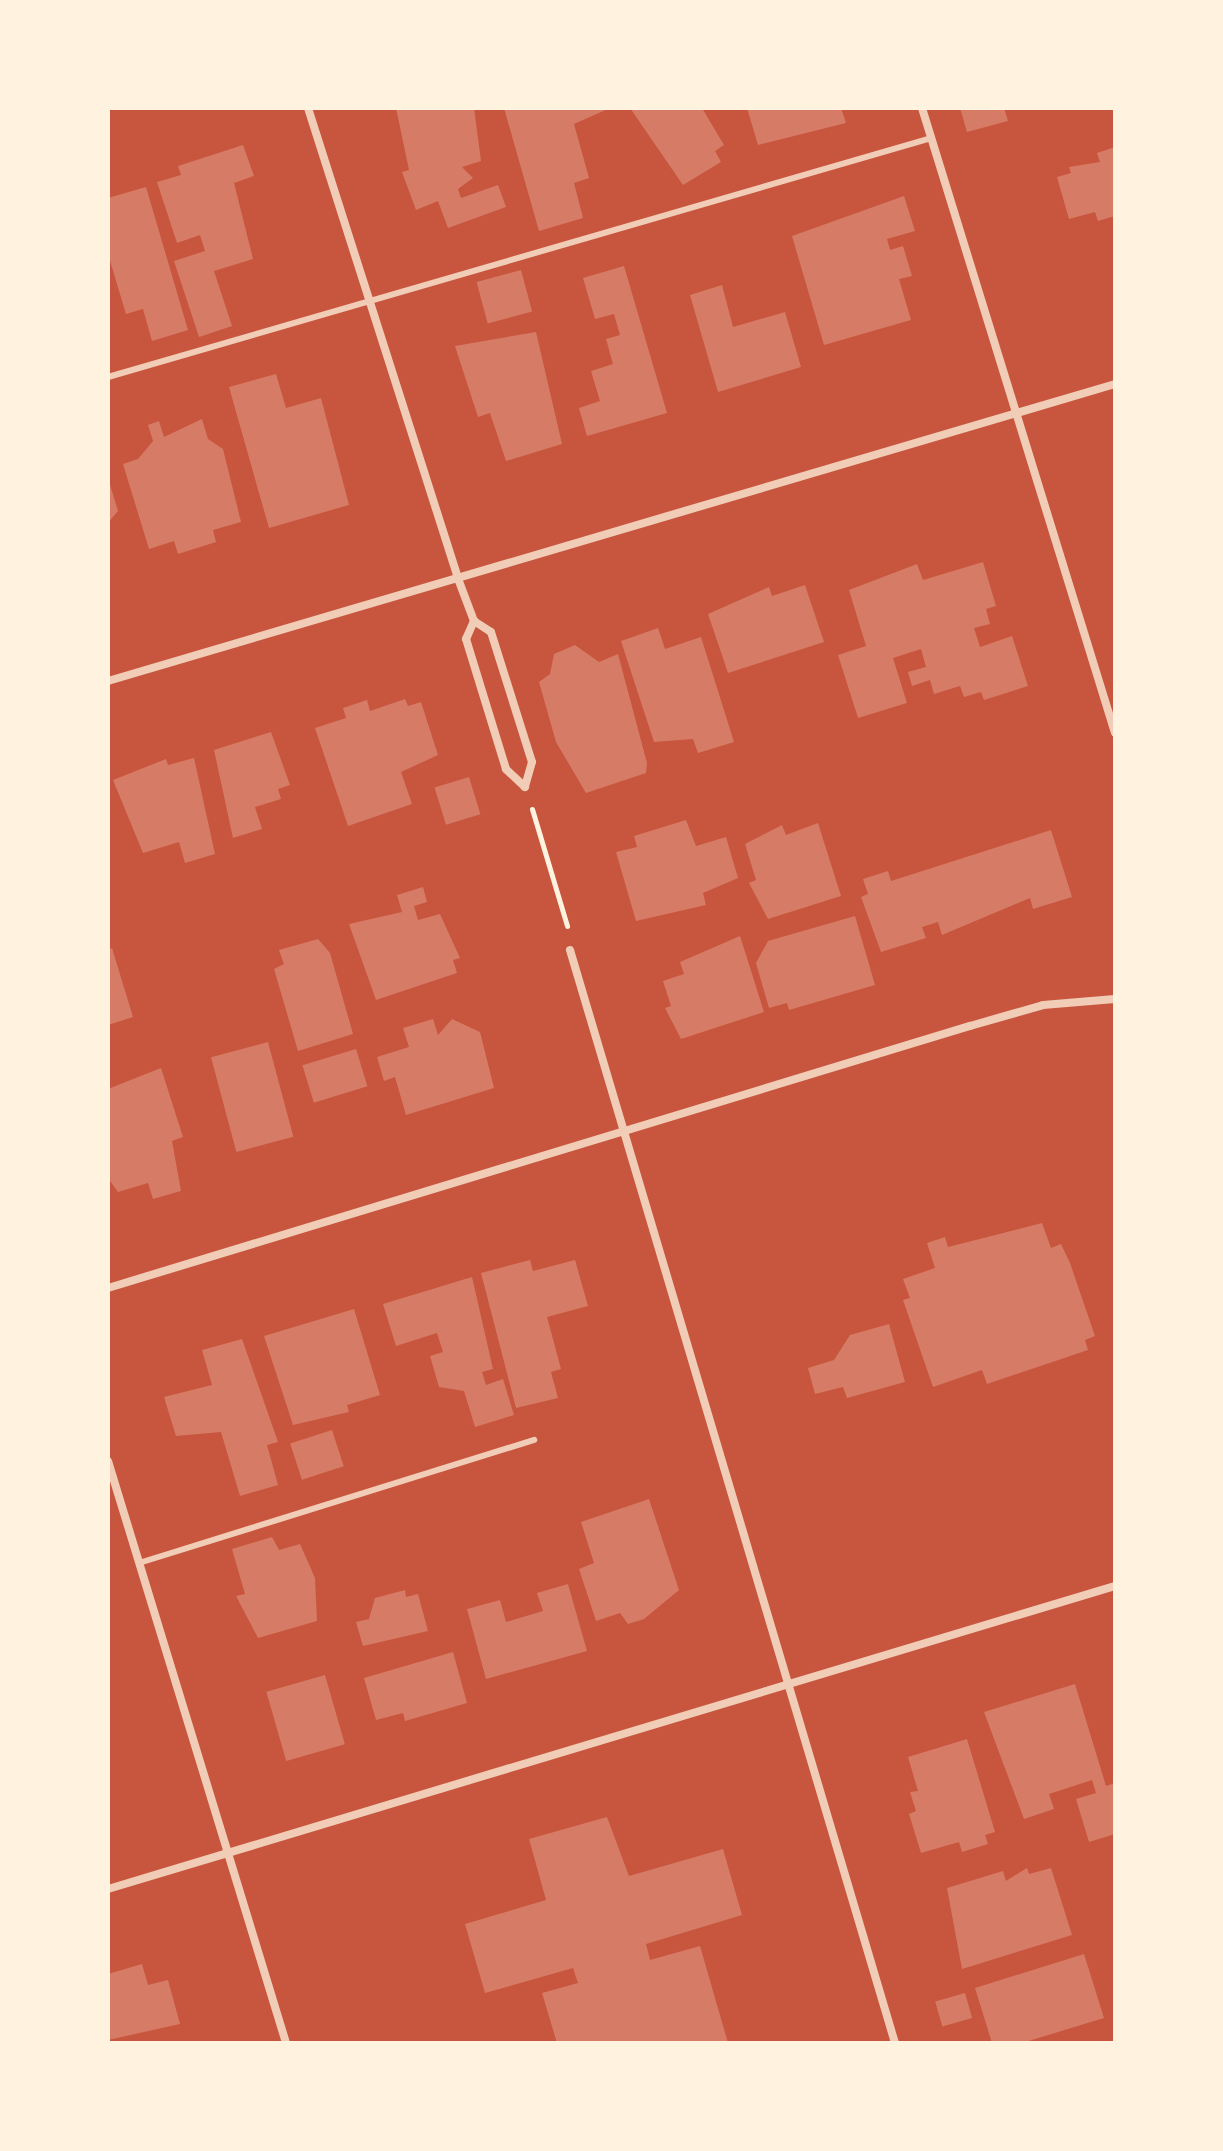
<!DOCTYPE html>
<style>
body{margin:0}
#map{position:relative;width:1223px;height:2151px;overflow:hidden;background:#c8553d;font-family:"Source Sans 3",sans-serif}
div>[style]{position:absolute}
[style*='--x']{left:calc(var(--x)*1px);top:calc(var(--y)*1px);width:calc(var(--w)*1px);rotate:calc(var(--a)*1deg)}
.building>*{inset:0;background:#d67c66;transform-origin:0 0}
.path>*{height:5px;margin:-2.5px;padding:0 2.5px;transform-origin:2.5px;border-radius:2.5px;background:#fff3e0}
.service>*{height:6px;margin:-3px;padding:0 3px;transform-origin:3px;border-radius:3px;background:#f1ccb7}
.minor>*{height:8px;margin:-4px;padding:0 4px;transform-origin:4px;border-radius:4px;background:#f1ccb7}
span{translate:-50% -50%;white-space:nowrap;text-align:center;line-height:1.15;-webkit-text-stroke:8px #fff3e0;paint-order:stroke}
.frame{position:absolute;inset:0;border:110px solid #fff3e0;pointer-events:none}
</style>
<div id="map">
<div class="building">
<div style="clip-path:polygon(396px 108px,474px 108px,481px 161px,462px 167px,473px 178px,458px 189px,461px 198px,498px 185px,506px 207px,448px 228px,438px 201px,416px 210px,402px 172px,409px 170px)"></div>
<div style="clip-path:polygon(504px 108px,610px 108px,574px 124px,589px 178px,574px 183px,583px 218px,539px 231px)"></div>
<div style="clip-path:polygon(630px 108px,702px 108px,724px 145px,715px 151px,721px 162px,683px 185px)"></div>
<div style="clip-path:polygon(747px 108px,841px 108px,846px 123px,758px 145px)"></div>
<div style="clip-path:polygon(960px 108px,1004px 108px,1008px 121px,967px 132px)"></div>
<div style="clip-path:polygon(243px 145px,254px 176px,234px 183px,253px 259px,214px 271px,232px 326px,199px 337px,174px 261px,205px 251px,200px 235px,177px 243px,157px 182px,181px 175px,178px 166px)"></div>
<div style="clip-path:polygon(1115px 147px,1115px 216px,1098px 221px,1095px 212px,1069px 219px,1057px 177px,1071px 173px,1069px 167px,1100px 162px,1097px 153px)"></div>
<div style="clip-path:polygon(146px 187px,188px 330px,152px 341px,143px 309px,126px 314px,108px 254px,108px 198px)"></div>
<div style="clip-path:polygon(904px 196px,915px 231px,887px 239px,890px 250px,903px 246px,912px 276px,899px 279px,911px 320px,824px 345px,792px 236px)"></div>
<div style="clip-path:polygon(624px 266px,667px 413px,587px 436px,579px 408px,600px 401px,591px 371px,613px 364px,606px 339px,620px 335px,614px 314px,595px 319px,583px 278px)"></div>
<div style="left:521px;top:270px;width:43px;height:46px;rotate:75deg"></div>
<div style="clip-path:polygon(722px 285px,733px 327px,785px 312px,801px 367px,718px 392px,690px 295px)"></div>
<div style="clip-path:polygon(536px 332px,562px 444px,506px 461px,490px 413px,478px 417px,455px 346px)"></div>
<div style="clip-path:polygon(276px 374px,286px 408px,321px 398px,349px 505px,269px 528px,229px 387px)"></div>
<div style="clip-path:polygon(202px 419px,208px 439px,223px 449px,241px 522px,213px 530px,216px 542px,178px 554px,174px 541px,149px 549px,123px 464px,138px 459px,153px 441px,148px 425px,159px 421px,164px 437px)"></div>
<div style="clip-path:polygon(108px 478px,118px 511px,108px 523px)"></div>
<div style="clip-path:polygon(983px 562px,996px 606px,986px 609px,990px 624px,974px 628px,980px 647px,1012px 636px,1028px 686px,984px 700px,981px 692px,964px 697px,960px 686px,934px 694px,930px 680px,912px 686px,908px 672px,926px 667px,921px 649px,893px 658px,907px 703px,858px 718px,838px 655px,866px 646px,849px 590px,917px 564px,923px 580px)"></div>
<div style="clip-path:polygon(805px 585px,824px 642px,728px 673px,708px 614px,769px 587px,772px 596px)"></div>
<div style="clip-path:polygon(658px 628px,665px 649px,701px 637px,734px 742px,698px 753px,693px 739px,654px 742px,621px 641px)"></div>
<div style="clip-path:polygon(575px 645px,599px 662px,618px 654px,647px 763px,646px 773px,586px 793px,556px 742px,539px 682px,550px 674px,554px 654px)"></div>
<div style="clip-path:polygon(405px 699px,408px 706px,421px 702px,438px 755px,401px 772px,412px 804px,348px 826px,315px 728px,346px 718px,343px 708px,367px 700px,370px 711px)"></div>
<div style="clip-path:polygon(271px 732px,290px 785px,278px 789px,281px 799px,255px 807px,262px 829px,233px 838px,214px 750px)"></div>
<div style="clip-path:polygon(194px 758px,215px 854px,185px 863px,179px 842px,143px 853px,113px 780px,166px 759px,168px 765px)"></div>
<div style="left:469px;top:777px;width:39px;height:36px;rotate:73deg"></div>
<div style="clip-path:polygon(686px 820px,696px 846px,726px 837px,738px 878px,703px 893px,706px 905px,636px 921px,616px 852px,637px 847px,634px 836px)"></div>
<div style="clip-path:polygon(818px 823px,841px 896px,768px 919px,749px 883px,756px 880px,745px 844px,782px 825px,786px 835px)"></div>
<div style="clip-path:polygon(1051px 830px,1072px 897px,1033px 909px,1030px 898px,942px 935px,938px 922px,922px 927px,926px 938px,881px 952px,861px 897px,868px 894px,863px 879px,888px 871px,891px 881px)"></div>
<div style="clip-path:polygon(423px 887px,427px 902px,414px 906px,418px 920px,440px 914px,460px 958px,453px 960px,457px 973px,376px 1000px,349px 924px,402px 912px,397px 895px)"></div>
<div style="clip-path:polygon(855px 916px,875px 985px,789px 1010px,787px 1003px,769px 1008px,756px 963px,768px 941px)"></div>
<div style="clip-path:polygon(740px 936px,764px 1012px,681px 1039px,665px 1008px,671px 1006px,663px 981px,684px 974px,680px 962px)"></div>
<div style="clip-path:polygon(318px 939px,330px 953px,353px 1034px,298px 1051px,274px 969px,284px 964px,279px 950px)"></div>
<div style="clip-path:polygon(112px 948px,133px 1017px,108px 1025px,108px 950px)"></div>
<div style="clip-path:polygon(433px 1019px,438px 1035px,452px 1019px,480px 1032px,494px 1088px,406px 1115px,395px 1077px,384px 1081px,377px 1057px,409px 1047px,403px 1028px)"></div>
<div style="left:268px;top:1042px;width:98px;height:59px;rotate:75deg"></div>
<div style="left:356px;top:1049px;width:39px;height:56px;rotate:73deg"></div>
<div style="clip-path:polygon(161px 1068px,183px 1137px,172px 1141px,181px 1191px,153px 1199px,148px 1183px,118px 1192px,108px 1178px,108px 1089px)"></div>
<div style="clip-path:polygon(1042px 1223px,1051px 1248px,1061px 1244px,1070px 1263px,1095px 1336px,1085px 1340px,1088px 1350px,987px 1384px,982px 1370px,933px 1387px,903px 1300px,910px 1298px,903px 1279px,935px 1268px,927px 1243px,945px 1237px,948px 1247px)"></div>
<div style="clip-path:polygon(530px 1260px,533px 1271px,575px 1260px,588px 1306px,547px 1317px,561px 1369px,551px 1372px,558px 1398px,516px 1408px,481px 1273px)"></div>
<div style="clip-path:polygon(472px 1277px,493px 1369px,482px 1372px,486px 1385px,503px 1379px,514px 1415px,475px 1427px,464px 1391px,439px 1387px,430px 1356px,443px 1352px,437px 1333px,396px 1346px,383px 1304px)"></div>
<div style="clip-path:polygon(354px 1309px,380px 1395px,347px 1405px,349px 1412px,293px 1425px,264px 1336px)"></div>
<div style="clip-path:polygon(889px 1324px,905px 1382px,847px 1398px,843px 1387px,815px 1394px,808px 1368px,834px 1360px,850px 1335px)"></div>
<div style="clip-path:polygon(242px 1339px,278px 1442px,267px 1445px,278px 1485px,240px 1496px,221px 1432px,176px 1436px,164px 1397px,212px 1385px,202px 1350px)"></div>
<div style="left:332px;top:1430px;width:38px;height:44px;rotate:72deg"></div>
<div style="clip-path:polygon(649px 1499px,679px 1590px,644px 1619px,628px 1624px,620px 1613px,596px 1621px,579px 1569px,594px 1563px,581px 1522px)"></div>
<div style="clip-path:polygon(272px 1537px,279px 1550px,300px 1544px,315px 1578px,317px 1621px,258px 1638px,236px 1596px,245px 1594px,232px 1549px)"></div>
<div style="clip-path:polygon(568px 1584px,587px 1651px,486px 1679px,467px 1609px,500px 1600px,506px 1622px,543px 1611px,537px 1593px)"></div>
<div style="clip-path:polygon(405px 1590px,406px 1597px,418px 1594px,428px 1631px,363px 1646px,356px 1622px,369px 1619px,375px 1598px)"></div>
<div style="clip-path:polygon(453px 1652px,467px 1703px,405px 1721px,403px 1713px,376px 1720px,364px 1678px)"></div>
<div style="left:325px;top:1675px;width:72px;height:61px;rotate:74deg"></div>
<div style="clip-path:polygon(1075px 1684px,1106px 1786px,1115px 1783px,1115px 1834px,1089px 1842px,1076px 1799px,1096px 1793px,1092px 1780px,1049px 1794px,1054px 1809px,1024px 1819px,984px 1712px)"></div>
<div style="clip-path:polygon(967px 1739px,995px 1832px,985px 1835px,988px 1844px,962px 1852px,959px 1842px,921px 1853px,909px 1814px,916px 1811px,910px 1792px,918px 1791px,908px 1757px)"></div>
<div style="clip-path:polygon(607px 1817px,629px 1876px,723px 1849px,742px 1915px,646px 1944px,650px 1960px,700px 1946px,728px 2043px,557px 2043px,542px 1993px,578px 1983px,573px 1968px,485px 1993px,465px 1924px,546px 1900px,529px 1839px)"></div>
<div style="clip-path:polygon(1027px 1868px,1029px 1874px,1051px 1868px,1072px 1935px,962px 1969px,947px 1888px,1003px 1871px,1006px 1881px)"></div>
<div style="clip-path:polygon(1084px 1954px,1104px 2018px,1022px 2043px,992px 2043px,975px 1988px)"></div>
<div style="clip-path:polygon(142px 1964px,148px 1985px,168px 1980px,180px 2024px,108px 2040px,108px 1974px)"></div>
<div style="left:965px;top:1993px;width:26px;height:31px;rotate:74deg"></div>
</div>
<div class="path">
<div style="--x:532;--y:809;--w:122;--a:73.3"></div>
</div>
<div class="service">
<div style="--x:108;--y:377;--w:857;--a:-16.19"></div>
<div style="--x:139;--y:1563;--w:414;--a:-17.3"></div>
</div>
<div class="minor">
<div style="--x:308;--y:108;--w:491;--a:72.3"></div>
<div style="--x:457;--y:576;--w:48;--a:69.3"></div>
<div style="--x:474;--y:621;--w:20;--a:33"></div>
<div style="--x:491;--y:632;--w:136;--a:72.5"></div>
<div style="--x:532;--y:762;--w:26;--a:106"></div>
<div style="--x:525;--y:787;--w:26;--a:-137"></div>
<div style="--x:506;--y:769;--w:136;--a:-107.1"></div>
<div style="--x:466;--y:639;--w:20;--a:-66"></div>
<div style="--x:922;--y:108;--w:654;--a:72.84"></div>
<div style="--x:108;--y:681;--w:1050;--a:-16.43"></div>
<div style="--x:570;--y:950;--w:1140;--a:73.44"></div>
<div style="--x:108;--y:1288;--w:901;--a:-16.91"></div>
<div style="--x:970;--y:1026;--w:76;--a:-16"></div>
<div style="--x:1043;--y:1005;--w:72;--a:-4.8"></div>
<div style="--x:108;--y:1461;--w:609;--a:72.99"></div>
<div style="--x:108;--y:1889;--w:1052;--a:-16.75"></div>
</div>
<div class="frame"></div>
</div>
